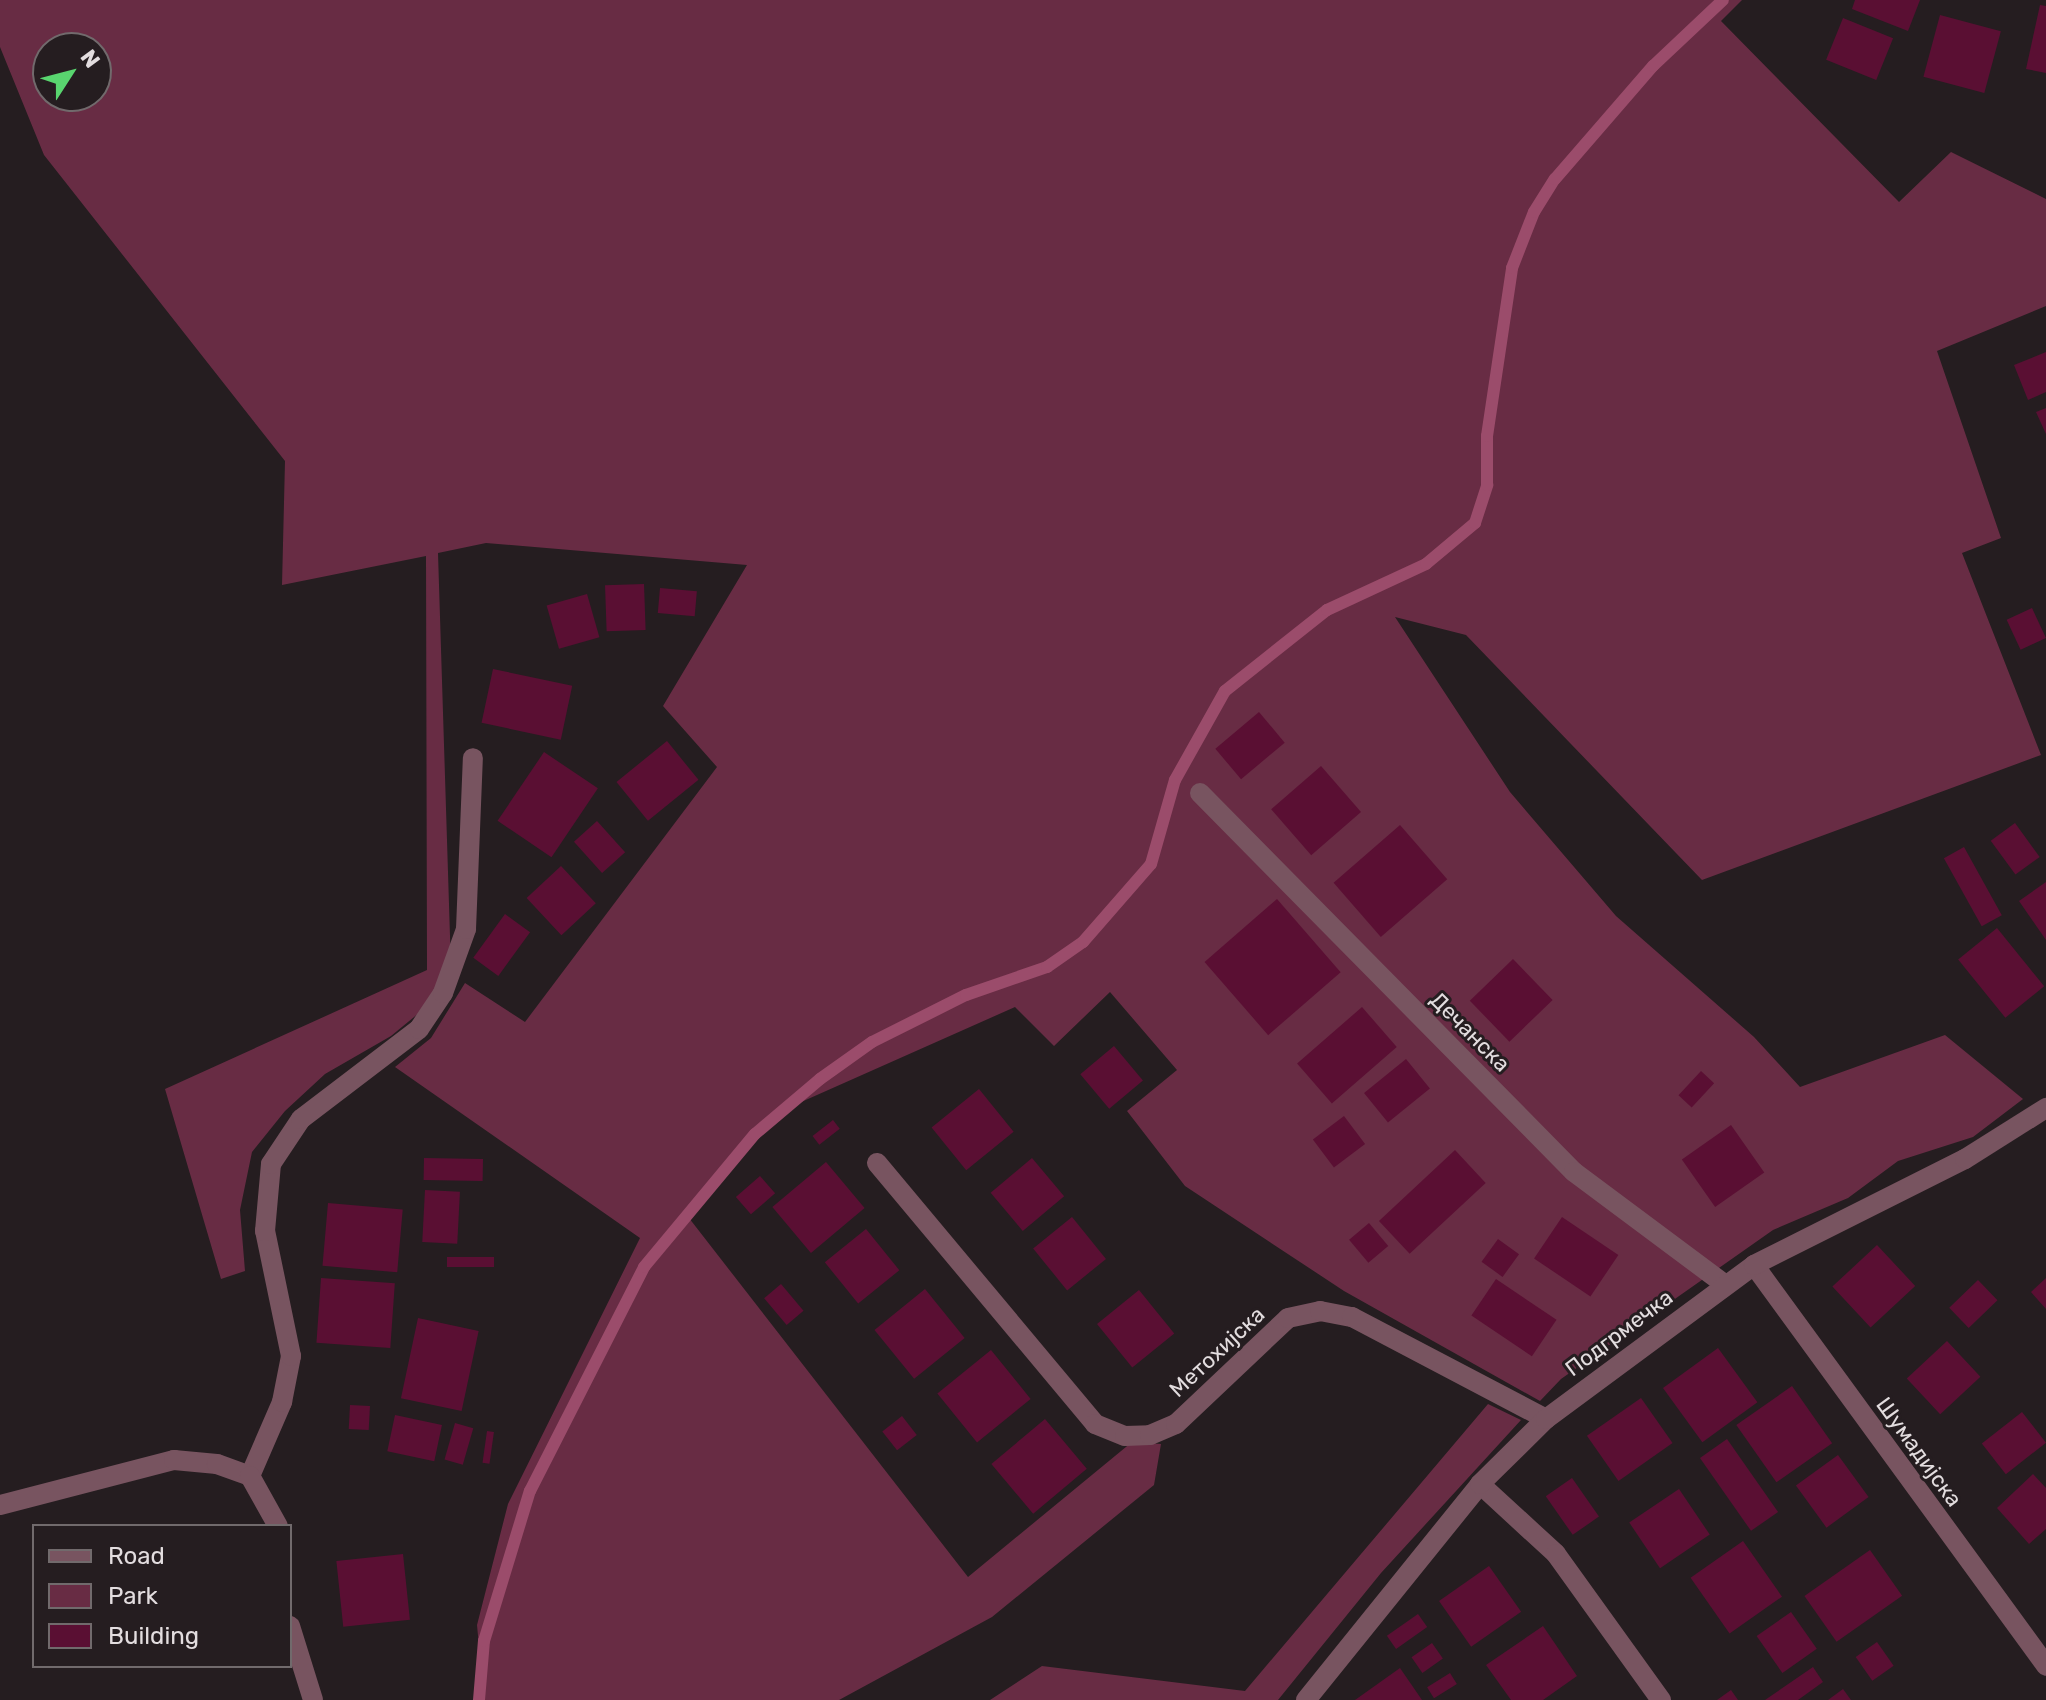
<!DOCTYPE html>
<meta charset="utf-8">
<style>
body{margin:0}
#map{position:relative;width:2046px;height:1700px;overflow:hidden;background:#251d20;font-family:Rubik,sans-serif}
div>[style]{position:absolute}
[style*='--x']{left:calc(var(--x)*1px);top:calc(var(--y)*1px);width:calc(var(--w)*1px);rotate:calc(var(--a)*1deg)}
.green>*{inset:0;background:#682c44}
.stream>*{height:12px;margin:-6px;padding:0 6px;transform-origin:6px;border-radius:6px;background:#9b4c6b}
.building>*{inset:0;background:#5a0f33;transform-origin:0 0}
.minor>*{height:20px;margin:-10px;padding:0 10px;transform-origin:10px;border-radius:10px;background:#785460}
span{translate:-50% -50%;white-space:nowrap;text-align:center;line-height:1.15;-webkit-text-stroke:6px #251d20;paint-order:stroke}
.street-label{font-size:22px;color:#e3dddf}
.legend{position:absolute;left:32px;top:1524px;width:260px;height:144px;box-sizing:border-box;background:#251d20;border:2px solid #716a6c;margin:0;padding:10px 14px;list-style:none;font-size:24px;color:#e3dddf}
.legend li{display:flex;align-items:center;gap:16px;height:40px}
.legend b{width:40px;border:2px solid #716a6c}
.north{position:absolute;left:32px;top:32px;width:80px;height:80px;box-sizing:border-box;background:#251d20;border:2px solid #716a6c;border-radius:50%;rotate:54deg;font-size:22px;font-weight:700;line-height:32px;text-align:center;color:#e3dddf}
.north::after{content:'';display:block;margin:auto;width:28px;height:36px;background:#59d56f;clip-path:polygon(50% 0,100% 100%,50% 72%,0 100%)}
</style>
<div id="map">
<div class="green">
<div style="clip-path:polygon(evenodd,0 0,1742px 0,1721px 21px,1899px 202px,1951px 152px,2046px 199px,2046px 306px,1937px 351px,2001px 538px,1962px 553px,2041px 755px,1702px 880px,1466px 635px,1395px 617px,1510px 792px,1616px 916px,1754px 1037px,1800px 1087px,1945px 1035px,2023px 1099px,1973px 1137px,1898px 1161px,1848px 1198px,1773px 1230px,1561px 1379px,1540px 1401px,1344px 1291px,1185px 1186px,1127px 1111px,1177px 1070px,1110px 992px,1054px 1046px,1015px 1007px,781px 1111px,689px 1218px,968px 1577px,1132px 1442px,1161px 1444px,1154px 1485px,992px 1617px,839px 1700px,484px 1700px,477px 1625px,508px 1504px,640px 1238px,395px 1067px,431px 1038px,465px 983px,525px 1022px,717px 767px,663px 706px,747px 565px,486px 543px,438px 553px,451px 968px,425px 1008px,391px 1036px,325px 1074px,285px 1111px,252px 1152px,240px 1210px,245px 1271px,221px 1279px,165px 1089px,427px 970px,426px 556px,282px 585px,285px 461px,44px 155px,0 47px,0 0,48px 48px,96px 48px,96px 96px,48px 96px,48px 48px)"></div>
<div style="clip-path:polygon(1488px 1404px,1521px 1420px,1381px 1573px,1278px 1700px,990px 1700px,1042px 1666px,1245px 1691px)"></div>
</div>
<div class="stream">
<div style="--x:479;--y:1700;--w:59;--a:-85.2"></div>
<div style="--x:484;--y:1641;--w:157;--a:-73"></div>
<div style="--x:530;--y:1491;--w:251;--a:-63"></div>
<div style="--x:644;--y:1267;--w:173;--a:-50.2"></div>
<div style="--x:755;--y:1134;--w:85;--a:-40.2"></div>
<div style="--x:820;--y:1079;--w:64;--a:-35.4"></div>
<div style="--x:872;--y:1042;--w:105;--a:-26.6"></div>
<div style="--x:966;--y:995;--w:86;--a:-19.1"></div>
<div style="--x:1047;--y:967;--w:44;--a:-34.8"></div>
<div style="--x:1083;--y:942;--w:103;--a:-48.9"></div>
<div style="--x:1151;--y:864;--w:87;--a:-74.1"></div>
<div style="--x:1175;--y:780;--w:102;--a:-60.7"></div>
<div style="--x:1225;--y:691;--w:130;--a:-38.5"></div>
<div style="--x:1327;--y:610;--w:109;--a:-24.9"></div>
<div style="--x:1426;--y:564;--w:64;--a:-39.9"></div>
<div style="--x:1475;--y:523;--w:40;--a:-72"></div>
<div style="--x:1487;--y:485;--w:49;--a:-90"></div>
<div style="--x:1487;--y:436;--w:170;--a:-81.5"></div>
<div style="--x:1512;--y:268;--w:60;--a:-68.6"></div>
<div style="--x:1534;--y:212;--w:39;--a:-58"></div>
<div style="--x:1555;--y:179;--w:150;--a:-49.1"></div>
<div style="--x:1653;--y:66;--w:96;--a:-43.3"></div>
</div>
<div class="building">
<div style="clip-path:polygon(1855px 0,1920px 0,1908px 31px,1852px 9px)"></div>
<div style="clip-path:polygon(2040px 5px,2046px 6px,2046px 73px,2026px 69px)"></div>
<div style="left:1940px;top:15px;width:63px;height:64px;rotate:15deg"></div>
<div style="left:1843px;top:18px;width:54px;height:45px;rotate:22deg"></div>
<div style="clip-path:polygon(2046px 352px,2046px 392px,2028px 400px,2014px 365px)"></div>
<div style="clip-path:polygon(2046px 408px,2046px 434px,2036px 412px)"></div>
<div style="left:644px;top:584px;width:46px;height:39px;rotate:88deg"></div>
<div style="left:660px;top:588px;width:37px;height:25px;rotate:5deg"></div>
<div style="left:587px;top:594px;width:45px;height:42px;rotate:74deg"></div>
<div style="left:2032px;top:608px;width:33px;height:28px;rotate:65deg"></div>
<div style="left:493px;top:669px;width:81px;height:55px;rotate:12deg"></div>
<div style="left:1259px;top:712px;width:40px;height:57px;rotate:50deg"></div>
<div style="left:667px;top:741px;width:50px;height:65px;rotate:51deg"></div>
<div style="left:544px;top:752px;width:65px;height:83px;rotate:34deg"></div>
<div style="left:1321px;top:766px;width:61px;height:66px;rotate:49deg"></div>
<div style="left:597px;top:821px;width:42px;height:31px;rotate:48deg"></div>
<div style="left:2015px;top:823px;width:42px;height:30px;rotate:54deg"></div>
<div style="left:1400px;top:825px;width:72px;height:88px;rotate:49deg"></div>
<div style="left:1964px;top:847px;width:78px;height:23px;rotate:61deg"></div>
<div style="left:561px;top:866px;width:51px;height:47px;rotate:47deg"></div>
<div style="clip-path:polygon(2046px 882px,2046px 940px,2019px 901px)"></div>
<div style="left:1277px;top:899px;width:97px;height:96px;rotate:49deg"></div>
<div style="left:505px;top:914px;width:31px;height:54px;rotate:36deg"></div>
<div style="left:1997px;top:928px;width:75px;height:50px;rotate:51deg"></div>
<div style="left:1513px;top:959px;width:57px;height:60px;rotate:46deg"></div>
<div style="left:1362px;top:1007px;width:53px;height:86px;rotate:49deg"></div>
<div style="left:1114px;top:1046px;width:45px;height:44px;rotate:50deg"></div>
<div style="left:1406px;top:1059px;width:38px;height:54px;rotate:51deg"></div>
<div style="left:1701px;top:1071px;width:18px;height:33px;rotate:43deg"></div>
<div style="left:979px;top:1089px;width:55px;height:61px;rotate:51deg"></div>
<div style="left:1344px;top:1116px;width:35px;height:39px;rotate:53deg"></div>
<div style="left:833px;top:1120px;width:11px;height:26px;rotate:52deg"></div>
<div style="left:1731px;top:1125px;width:58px;height:60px;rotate:55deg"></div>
<div style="left:1455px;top:1150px;width:45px;height:104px;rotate:47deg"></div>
<div style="left:424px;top:1158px;width:59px;height:22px;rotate:1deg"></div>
<div style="left:1032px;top:1158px;width:50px;height:54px;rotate:50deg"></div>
<div style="left:826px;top:1162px;width:60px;height:70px;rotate:50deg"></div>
<div style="left:760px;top:1176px;width:23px;height:32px;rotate:49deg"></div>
<div style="left:425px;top:1190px;width:35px;height:52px;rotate:3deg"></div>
<div style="left:328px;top:1203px;width:75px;height:63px;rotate:5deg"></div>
<div style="left:1072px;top:1217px;width:54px;height:50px;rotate:51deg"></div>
<div style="left:1562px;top:1217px;width:68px;height:50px;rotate:34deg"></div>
<div style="left:1369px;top:1223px;width:30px;height:26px;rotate:50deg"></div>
<div style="left:866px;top:1229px;width:53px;height:53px;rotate:51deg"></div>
<div style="left:1498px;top:1239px;width:26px;height:28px;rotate:36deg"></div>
<div style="left:1877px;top:1245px;width:56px;height:61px;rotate:47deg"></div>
<div style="left:494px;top:1257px;width:10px;height:47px;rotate:90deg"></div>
<div style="left:321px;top:1278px;width:74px;height:65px;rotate:4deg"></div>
<div style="clip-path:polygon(2046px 1278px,2046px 1309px,2031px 1292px)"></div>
<div style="left:1496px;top:1279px;width:73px;height:44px;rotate:34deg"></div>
<div style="left:1978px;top:1280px;width:28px;height:40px;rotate:46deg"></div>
<div style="left:781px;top:1284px;width:35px;height:22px;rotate:50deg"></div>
<div style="left:925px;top:1289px;width:63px;height:65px;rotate:51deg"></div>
<div style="left:1139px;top:1290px;width:56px;height:54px;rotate:51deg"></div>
<div style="left:418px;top:1318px;width:62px;height:82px;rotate:12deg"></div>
<div style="left:1947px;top:1341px;width:49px;height:55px;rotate:47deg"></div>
<div style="left:1718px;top:1348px;width:67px;height:68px;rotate:54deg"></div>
<div style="left:991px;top:1350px;width:63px;height:69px;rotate:51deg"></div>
<div style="left:1792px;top:1386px;width:70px;height:68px;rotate:55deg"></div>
<div style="left:1641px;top:1398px;width:55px;height:66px;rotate:55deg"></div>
<div style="left:350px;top:1405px;width:20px;height:24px;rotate:3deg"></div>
<div style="left:2022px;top:1412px;width:39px;height:51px;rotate:52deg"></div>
<div style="left:395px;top:1415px;width:48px;height:37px;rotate:12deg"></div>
<div style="left:902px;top:1416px;width:24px;height:25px;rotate:52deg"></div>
<div style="left:1045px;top:1419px;width:65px;height:70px;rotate:50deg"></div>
<div style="left:455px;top:1423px;width:19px;height:38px;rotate:16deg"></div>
<div style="left:487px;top:1431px;width:7px;height:32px;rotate:8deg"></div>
<div style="left:1727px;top:1439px;width:89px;height:33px;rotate:55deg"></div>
<div style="left:1838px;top:1455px;width:52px;height:52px;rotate:54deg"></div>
<div style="clip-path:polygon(2033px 1474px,2046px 1488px,2046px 1529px,2029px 1544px,1997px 1508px)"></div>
<div style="left:1572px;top:1478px;width:47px;height:32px;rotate:55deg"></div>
<div style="left:1679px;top:1489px;width:55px;height:60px;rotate:56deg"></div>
<div style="left:1743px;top:1541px;width:68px;height:64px;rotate:55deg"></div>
<div style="left:1870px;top:1550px;width:56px;height:80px;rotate:55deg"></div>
<div style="left:403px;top:1554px;width:66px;height:67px;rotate:84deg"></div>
<div style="left:1489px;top:1566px;width:56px;height:61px;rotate:55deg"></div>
<div style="left:1791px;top:1612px;width:45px;height:42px;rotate:55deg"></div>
<div style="left:1418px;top:1614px;width:16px;height:38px;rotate:55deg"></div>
<div style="clip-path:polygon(1543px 1626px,1577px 1676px,1543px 1700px,1511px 1700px,1486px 1665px)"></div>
<div style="left:1877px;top:1642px;width:29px;height:26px;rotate:55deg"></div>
<div style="left:1432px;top:1643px;width:19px;height:25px;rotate:55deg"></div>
<div style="clip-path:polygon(1813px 1667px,1823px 1682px,1798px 1700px,1765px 1700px)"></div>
<div style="clip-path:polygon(1400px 1668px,1422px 1700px,1355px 1700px)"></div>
<div style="left:1450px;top:1673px;width:13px;height:27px;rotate:58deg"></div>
<div style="clip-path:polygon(1843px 1689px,1851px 1700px,1828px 1700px)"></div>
<div style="clip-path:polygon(1731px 1690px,1738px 1700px,1717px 1700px)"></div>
</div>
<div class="minor">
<div style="--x:1200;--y:793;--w:532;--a:45.38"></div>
<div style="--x:1574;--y:1172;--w:187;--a:36.7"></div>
<div style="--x:877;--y:1163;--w:340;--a:50.1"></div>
<div style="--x:1095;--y:1424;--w:32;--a:22"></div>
<div style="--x:1125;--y:1436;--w:25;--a:-2"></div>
<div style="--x:1150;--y:1435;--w:28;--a:-23"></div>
<div style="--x:1176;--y:1424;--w:154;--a:-43.4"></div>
<div style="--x:1288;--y:1318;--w:33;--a:-12"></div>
<div style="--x:1320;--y:1311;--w:33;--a:11"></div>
<div style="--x:1352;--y:1317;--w:219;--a:27.7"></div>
<div style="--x:1754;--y:1265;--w:496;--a:53.9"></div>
<div style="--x:250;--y:1476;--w:81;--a:-66.6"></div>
<div style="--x:282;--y:1402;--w:47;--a:-78.9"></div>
<div style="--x:291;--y:1356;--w:128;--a:-101.7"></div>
<div style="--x:265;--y:1231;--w:67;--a:-84.9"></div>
<div style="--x:271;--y:1164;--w:54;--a:-56.3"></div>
<div style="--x:301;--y:1119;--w:148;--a:-37.3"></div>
<div style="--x:419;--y:1029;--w:43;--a:-56.3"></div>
<div style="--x:443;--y:993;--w:68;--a:-70.2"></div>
<div style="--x:466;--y:929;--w:171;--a:-87.7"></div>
<div style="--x:1480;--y:1484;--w:103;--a:42.6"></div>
<div style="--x:1556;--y:1554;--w:180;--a:54.3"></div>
<div style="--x:0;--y:1505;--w:180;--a:-14.5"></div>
<div style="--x:174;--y:1460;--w:43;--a:5.3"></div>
<div style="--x:217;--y:1464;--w:35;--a:20"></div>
<div style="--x:250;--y:1476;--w:57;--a:60.8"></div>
<div style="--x:290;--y:1626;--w:77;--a:72.7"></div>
<div style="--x:1306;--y:1700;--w:277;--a:-51.1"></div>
<div style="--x:1480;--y:1484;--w:93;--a:-44.6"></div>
<div style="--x:1546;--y:1419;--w:259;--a:-36.5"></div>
<div style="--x:1754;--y:1265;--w:236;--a:-26.7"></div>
<div style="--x:1965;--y:1159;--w:96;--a:-32.2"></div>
</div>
<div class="street-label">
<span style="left:1470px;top:1032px;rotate:45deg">Дечанска</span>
<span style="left:1619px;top:1333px;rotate:-37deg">Подгрмечка</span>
<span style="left:1217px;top:1352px;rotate:-43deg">Метохијска</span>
<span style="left:1919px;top:1452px;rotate:54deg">Шумадијска</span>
</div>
<ul class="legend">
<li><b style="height:10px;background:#785460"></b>Road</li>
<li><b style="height:22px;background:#682c44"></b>Park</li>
<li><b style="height:22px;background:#5a0f33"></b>Building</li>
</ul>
<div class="north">N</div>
</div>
